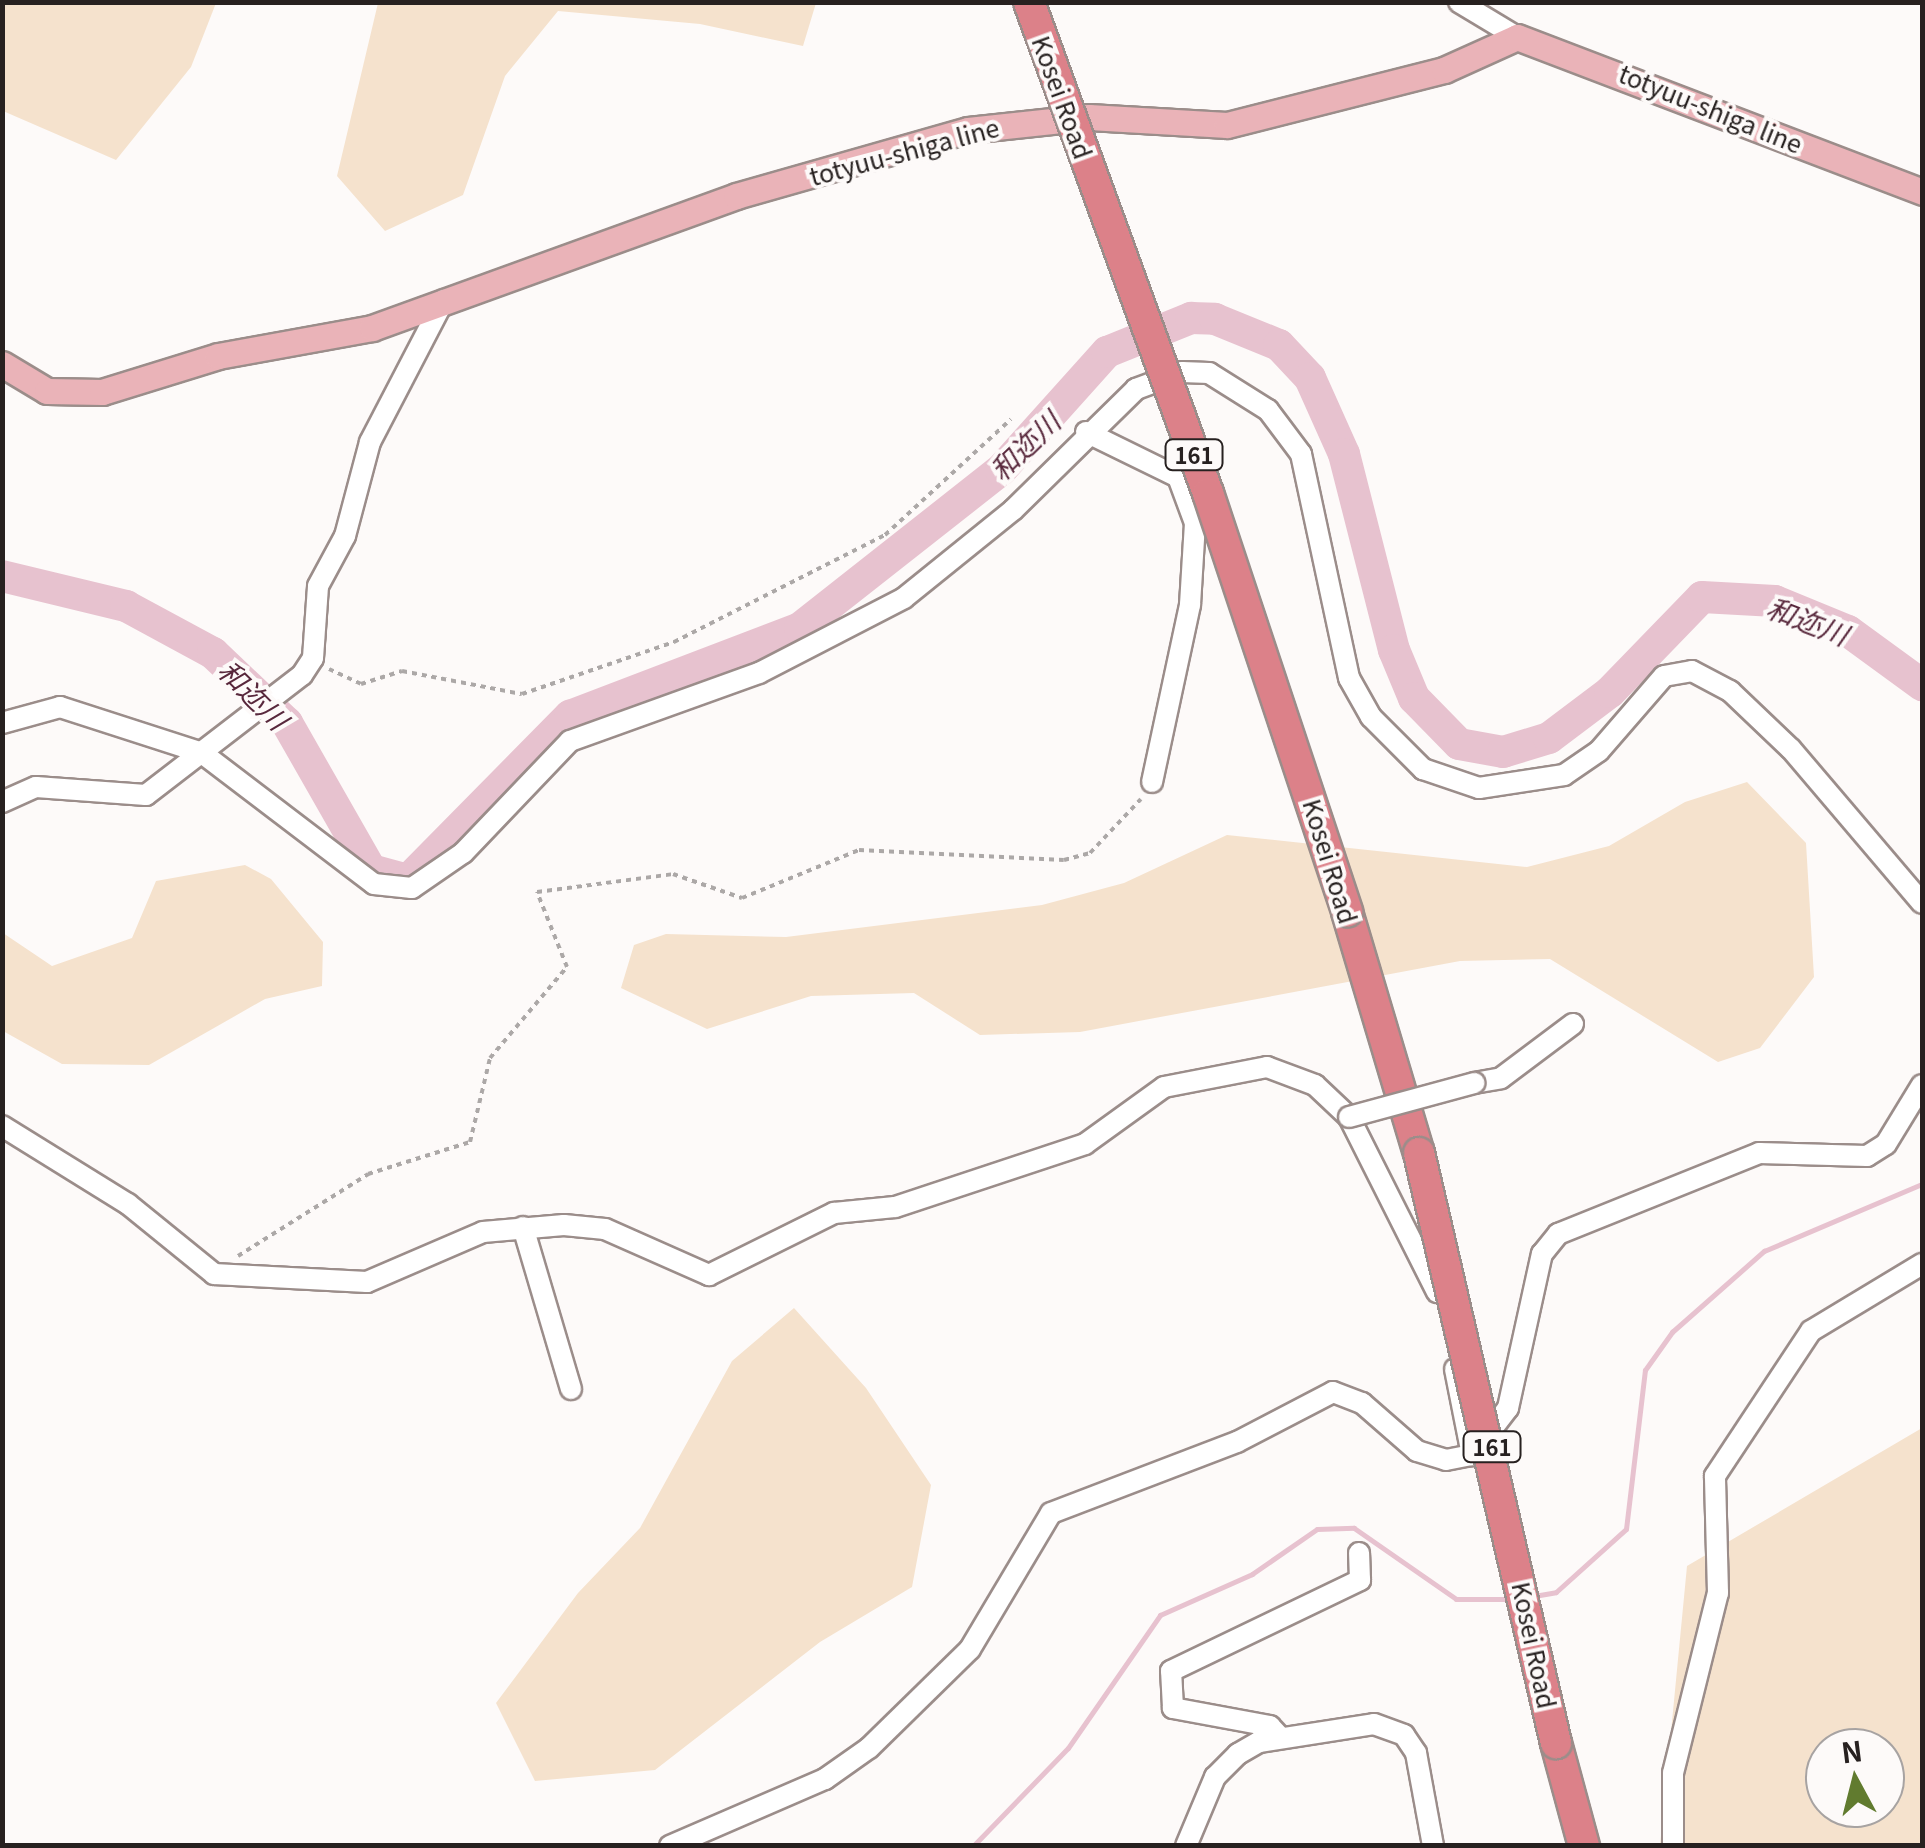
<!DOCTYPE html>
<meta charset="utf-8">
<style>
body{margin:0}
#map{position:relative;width:1925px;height:1848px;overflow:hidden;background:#fdfaf9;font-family:Georgia,"Noto Sans JP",serif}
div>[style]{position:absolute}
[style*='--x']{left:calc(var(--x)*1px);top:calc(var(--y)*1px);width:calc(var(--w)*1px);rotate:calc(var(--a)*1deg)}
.green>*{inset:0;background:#f5e2cd}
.stream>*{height:5px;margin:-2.5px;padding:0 2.5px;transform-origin:2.5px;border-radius:2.5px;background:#e7c2cf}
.river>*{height:32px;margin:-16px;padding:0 16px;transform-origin:16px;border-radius:16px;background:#e7c2cf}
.path>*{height:4px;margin-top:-2px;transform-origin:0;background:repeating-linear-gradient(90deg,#aca8a7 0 5px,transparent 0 10px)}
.roads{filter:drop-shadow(2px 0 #9b8d8a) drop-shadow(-2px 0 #9b8d8a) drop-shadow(0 2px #9b8d8a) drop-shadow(0 -2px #9b8d8a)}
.minor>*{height:20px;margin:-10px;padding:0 10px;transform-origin:10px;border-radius:10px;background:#fff}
.major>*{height:25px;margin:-12.5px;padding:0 12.5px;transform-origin:12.5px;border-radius:12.5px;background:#eab3b8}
.highway>*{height:30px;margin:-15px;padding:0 15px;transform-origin:15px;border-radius:15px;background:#dc8189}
.bridges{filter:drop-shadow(2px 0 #9b8d8a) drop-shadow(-2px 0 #9b8d8a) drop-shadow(0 2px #9b8d8a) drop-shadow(0 -2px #9b8d8a)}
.minor-bridge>*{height:20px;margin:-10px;padding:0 10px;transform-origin:10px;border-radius:10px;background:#fff}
.highway-bridge>*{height:30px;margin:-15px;padding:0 15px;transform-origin:15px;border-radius:15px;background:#dc8189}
span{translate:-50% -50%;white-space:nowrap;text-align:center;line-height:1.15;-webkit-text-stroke:8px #fdfaf9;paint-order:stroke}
.shield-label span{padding:2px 8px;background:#fdfaf9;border:2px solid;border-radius:8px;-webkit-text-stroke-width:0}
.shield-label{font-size:22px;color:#272120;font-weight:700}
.street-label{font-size:25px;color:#272120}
.water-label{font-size:28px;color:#58283c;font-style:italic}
.frame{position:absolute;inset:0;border:5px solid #272120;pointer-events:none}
.north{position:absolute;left:1805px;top:1728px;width:100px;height:100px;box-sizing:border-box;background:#fdfaf9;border:2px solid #a7a3a2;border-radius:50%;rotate:353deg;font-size:28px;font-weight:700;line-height:40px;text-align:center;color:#272120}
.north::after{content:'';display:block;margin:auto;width:35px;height:45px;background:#617b2f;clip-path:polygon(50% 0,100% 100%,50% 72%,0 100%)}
</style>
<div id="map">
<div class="green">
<div style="clip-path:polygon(3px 2px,216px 2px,216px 3px,191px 67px,116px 160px,3px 111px)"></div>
<div style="clip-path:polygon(378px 3px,378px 2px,816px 3px,803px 46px,700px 24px,558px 11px,505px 76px,463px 195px,385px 231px,337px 176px)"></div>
<div style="clip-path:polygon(1747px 782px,1806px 843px,1814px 977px,1760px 1048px,1718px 1062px,1550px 959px,1460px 961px,1080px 1032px,980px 1035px,914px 993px,811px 996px,707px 1029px,621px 988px,634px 945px,666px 934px,786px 937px,1042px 905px,1124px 883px,1227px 835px,1527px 867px,1609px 846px,1685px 802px)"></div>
<div style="clip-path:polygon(245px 865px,271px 879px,323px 942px,322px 986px,265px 999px,149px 1065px,62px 1064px,3px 1031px,3px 933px,52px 966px,132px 938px,156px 881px)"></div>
<div style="clip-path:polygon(794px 1308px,866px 1388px,931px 1485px,912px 1587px,820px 1642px,655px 1770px,535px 1781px,496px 1703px,578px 1593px,640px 1528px,732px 1361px)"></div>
<div style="clip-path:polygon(evenodd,1922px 1428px,1922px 1845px,1660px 1846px,1687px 1566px,1922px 1428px,1825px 1748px,1885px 1748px,1885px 1808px,1825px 1808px,1825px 1748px)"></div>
</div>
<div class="stream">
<div style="--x:1534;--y:1596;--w:22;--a:-10"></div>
<div style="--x:1556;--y:1592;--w:94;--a:-42"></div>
<div style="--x:1626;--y:1529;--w:160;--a:-83.2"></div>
<div style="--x:1645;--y:1370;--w:47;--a:-54.6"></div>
<div style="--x:1672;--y:1332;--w:123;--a:-41.4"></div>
<div style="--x:1764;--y:1251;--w:172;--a:-23"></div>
<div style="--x:973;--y:1846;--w:136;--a:-45.9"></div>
<div style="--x:1068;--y:1748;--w:162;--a:-55.3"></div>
<div style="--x:1160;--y:1615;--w:101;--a:-24"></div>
<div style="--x:1252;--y:1574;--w:79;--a:-34.7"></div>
<div style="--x:1317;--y:1529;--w:37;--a:-2"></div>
<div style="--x:1354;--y:1528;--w:124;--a:34.8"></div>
<div style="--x:1456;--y:1599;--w:58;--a:0"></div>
</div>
<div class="river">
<div style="--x:2;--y:576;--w:128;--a:13.6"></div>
<div style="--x:126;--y:606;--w:99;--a:28.4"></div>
<div style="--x:213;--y:653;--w:102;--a:43.4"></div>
<div style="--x:287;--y:723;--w:169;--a:60.3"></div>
<div style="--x:371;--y:870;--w:38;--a:15"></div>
<div style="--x:408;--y:880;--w:231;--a:-45.4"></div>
<div style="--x:570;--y:716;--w:246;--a:-20.9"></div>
<div style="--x:800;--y:628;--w:256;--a:-38.2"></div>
<div style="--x:1001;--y:470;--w:159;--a:-48.1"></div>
<div style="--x:1107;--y:352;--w:91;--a:-22"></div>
<div style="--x:1191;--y:318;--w:24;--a:2"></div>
<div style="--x:1215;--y:319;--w:69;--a:22.1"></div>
<div style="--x:1279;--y:345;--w:45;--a:46.8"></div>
<div style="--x:1310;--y:378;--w:83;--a:65.9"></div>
<div style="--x:1344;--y:454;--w:202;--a:75.7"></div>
<div style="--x:1394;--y:650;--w:52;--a:67.4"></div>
<div style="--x:1414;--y:698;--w:64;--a:45.6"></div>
<div style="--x:1459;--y:744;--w:45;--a:10.3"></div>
<div style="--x:1503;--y:752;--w:48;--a:-16.9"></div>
<div style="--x:1549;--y:738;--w:76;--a:-37"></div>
<div style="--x:1610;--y:692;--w:132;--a:-45.9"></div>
<div style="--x:1702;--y:597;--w:73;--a:3.1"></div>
<div style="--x:1775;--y:601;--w:79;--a:22.3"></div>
<div style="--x:1848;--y:631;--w:92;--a:36.1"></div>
</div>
<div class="path">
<div style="--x:329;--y:669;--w:35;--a:25"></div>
<div style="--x:361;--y:684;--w:43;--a:-17.6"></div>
<div style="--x:402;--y:671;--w:122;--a:10.9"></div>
<div style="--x:522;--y:694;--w:161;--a:-18.9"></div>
<div style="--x:674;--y:642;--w:237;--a:-26.9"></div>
<div style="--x:885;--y:535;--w:171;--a:-42.6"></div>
<div style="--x:238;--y:1256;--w:154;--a:-32.2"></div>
<div style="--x:368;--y:1174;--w:107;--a:-17.4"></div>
<div style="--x:470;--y:1142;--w:86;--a:-76.6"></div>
<div style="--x:490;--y:1058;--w:119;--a:-49.8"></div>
<div style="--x:567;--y:967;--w:81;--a:-111.8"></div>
<div style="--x:537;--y:892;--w:137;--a:-7.5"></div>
<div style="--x:673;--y:874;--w:73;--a:19.2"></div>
<div style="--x:742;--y:898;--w:126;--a:-22.3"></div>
<div style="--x:859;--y:850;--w:205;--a:2.8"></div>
<div style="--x:1064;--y:860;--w:27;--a:-15"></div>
<div style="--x:1090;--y:853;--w:74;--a:-46.6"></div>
</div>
<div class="roads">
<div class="minor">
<div style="--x:1459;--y:2;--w:68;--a:31.1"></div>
<div style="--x:1086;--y:432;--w:102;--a:26.1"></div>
<div style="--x:1178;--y:477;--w:49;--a:69.7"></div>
<div style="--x:1195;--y:523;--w:82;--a:93.5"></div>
<div style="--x:1190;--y:605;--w:181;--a:102.1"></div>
<div style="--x:2;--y:723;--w:60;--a:-15.4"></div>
<div style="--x:60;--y:707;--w:149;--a:17.9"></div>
<div style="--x:202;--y:753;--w:216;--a:37.3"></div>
<div style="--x:374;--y:884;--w:38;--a:6"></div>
<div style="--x:412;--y:888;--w:62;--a:-34.5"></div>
<div style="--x:463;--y:853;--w:155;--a:-46.3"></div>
<div style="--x:570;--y:741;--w:201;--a:-19.8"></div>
<div style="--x:759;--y:673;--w:163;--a:-27.3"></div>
<div style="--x:904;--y:598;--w:140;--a:-38.9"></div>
<div style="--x:1013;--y:510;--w:173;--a:-44.5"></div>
<div style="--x:1136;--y:389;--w:49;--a:-20.3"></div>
<div style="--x:1182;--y:372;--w:27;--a:2"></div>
<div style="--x:1209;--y:373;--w:70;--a:32.1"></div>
<div style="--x:1268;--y:410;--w:55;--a:53.1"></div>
<div style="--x:1301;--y:454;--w:229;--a:77.9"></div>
<div style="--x:1349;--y:678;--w:45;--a:60.6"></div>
<div style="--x:1371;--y:717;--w:74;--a:45"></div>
<div style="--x:1423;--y:769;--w:59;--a:18.7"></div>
<div style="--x:1479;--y:788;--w:86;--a:-8.7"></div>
<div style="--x:1564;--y:775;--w:42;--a:-34.4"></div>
<div style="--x:1599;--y:751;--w:99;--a:-49.1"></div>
<div style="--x:1664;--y:676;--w:28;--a:-10"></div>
<div style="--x:1692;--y:671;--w:43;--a:27.8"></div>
<div style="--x:1730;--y:691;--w:84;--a:43.6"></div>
<div style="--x:1791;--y:749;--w:202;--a:49.6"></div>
<div style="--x:2;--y:802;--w:37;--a:-24"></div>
<div style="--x:36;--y:787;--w:110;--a:4.2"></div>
<div style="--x:146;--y:795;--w:197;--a:-37.6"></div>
<div style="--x:302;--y:675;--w:20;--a:-57"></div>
<div style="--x:313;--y:658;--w:72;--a:-86"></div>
<div style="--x:318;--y:586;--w:57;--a:-61.6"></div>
<div style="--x:345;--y:536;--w:97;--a:-75.1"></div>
<div style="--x:370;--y:442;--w:160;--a:-62.5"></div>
<div style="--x:1474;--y:1083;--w:27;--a:-10"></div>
<div style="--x:1501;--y:1078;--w:90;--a:-36.9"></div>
<div style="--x:2;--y:1126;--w:148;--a:31.8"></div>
<div style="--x:128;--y:1204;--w:111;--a:39.1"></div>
<div style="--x:214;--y:1274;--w:153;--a:3"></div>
<div style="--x:367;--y:1282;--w:126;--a:-23.3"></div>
<div style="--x:483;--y:1232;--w:81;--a:-4.9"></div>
<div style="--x:564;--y:1225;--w:41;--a:5.6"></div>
<div style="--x:605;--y:1229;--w:114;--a:23.9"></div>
<div style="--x:709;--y:1275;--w:140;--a:-26.4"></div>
<div style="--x:834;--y:1213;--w:61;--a:-5.6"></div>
<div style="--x:895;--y:1207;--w:200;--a:-18.3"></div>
<div style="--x:1085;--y:1144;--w:97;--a:-35.8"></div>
<div style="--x:1164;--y:1087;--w:105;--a:-11"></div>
<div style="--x:1267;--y:1067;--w:51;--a:20.6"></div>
<div style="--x:1315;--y:1085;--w:47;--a:43.3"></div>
<div style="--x:1349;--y:1117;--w:196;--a:63.3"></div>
<div style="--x:523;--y:1227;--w:169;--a:73.5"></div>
<div style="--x:1455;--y:1369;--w:88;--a:78.8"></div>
<div style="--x:1281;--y:1738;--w:16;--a:-133"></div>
<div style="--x:1270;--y:1726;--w:99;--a:-169.5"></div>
<div style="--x:1173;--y:1708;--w:37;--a:-93"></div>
<div style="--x:1171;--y:1671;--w:210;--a:-25.7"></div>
<div style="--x:1360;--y:1580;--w:27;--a:-92"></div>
<div style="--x:670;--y:1846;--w:169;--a:-23.4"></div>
<div style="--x:825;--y:1779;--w:54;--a:-35.2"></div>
<div style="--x:869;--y:1748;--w:141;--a:-44.4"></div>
<div style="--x:970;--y:1649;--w:158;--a:-59.2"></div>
<div style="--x:1051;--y:1513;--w:199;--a:-20.9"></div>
<div style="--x:1237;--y:1442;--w:108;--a:-27.5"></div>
<div style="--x:1333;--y:1392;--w:31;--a:21"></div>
<div style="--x:1362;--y:1403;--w:73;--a:41.1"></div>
<div style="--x:1417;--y:1451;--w:30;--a:17"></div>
<div style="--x:1446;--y:1460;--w:26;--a:-11"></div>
<div style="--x:1472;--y:1455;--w:59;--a:-52.5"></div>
<div style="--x:1508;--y:1408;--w:158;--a:-77.6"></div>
<div style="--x:1542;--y:1254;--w:26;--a:-51"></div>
<div style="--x:1558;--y:1234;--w:217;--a:-21.9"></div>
<div style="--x:1759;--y:1153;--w:108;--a:1.6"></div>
<div style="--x:1867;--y:1156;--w:22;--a:-32"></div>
<div style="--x:1886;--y:1144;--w:69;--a:-58.6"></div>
<div style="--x:1186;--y:1846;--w:75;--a:-67.2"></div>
<div style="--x:1215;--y:1777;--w:33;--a:-45"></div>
<div style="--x:1238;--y:1754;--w:24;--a:-30"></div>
<div style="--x:1259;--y:1742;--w:116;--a:-8.9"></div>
<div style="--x:1374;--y:1724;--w:32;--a:20"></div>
<div style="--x:1404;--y:1735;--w:22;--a:56"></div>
<div style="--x:1416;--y:1753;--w:95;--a:79.6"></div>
<div style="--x:1673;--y:1846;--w:73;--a:-90"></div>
<div style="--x:1673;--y:1773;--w:186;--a:-76"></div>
<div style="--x:1718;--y:1593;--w:117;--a:-91.5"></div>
<div style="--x:1715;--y:1476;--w:174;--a:-56.5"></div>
<div style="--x:1811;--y:1331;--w:130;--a:-31.1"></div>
</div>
<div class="major">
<div style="--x:2;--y:364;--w:52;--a:31"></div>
<div style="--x:47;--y:391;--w:55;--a:1"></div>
<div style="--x:102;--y:392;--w:121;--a:-17.2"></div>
<div style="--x:218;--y:356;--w:157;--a:-10.3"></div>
<div style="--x:372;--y:328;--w:387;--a:-19.9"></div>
<div style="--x:736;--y:196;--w:241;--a:-15.9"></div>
<div style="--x:968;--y:130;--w:122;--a:-6.1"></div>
<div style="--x:1089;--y:117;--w:138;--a:3.3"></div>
<div style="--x:1227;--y:125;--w:224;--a:-14.2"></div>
<div style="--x:1444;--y:70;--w:80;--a:-24.3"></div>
<div style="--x:1517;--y:37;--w:434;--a:20.9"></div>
</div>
<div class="highway">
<div style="--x:1347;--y:912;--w:252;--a:73.4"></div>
<div style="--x:1556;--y:1743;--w:107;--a:74.8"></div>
</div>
</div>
<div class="bridges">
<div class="minor-bridge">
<div style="--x:1349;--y:1117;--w:130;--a:-15.2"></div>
</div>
<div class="highway-bridge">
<div style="--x:1029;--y:2;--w:523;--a:69.97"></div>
<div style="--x:1208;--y:493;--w:441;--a:71.6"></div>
<div style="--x:1419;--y:1153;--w:606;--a:76.93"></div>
</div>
</div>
<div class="shield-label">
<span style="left:1194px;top:455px">161</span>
<span style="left:1492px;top:1447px">161</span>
</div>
<div class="street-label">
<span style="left:1063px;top:97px;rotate:70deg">Kosei Road</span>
<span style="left:1711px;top:108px;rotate:22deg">totyuu-shiga line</span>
<span style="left:904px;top:151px;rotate:-15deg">totyuu-shiga line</span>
<span style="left:1331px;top:861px;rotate:73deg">Kosei Road</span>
<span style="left:1535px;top:1645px;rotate:78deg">Kosei Road</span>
</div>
<div class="water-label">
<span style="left:1024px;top:445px;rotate:-44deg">和迩川</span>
<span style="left:1808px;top:620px;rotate:21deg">和迩川</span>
<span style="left:254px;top:694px;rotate:45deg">和迩川</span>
</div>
<div class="frame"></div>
<div class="north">N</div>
</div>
